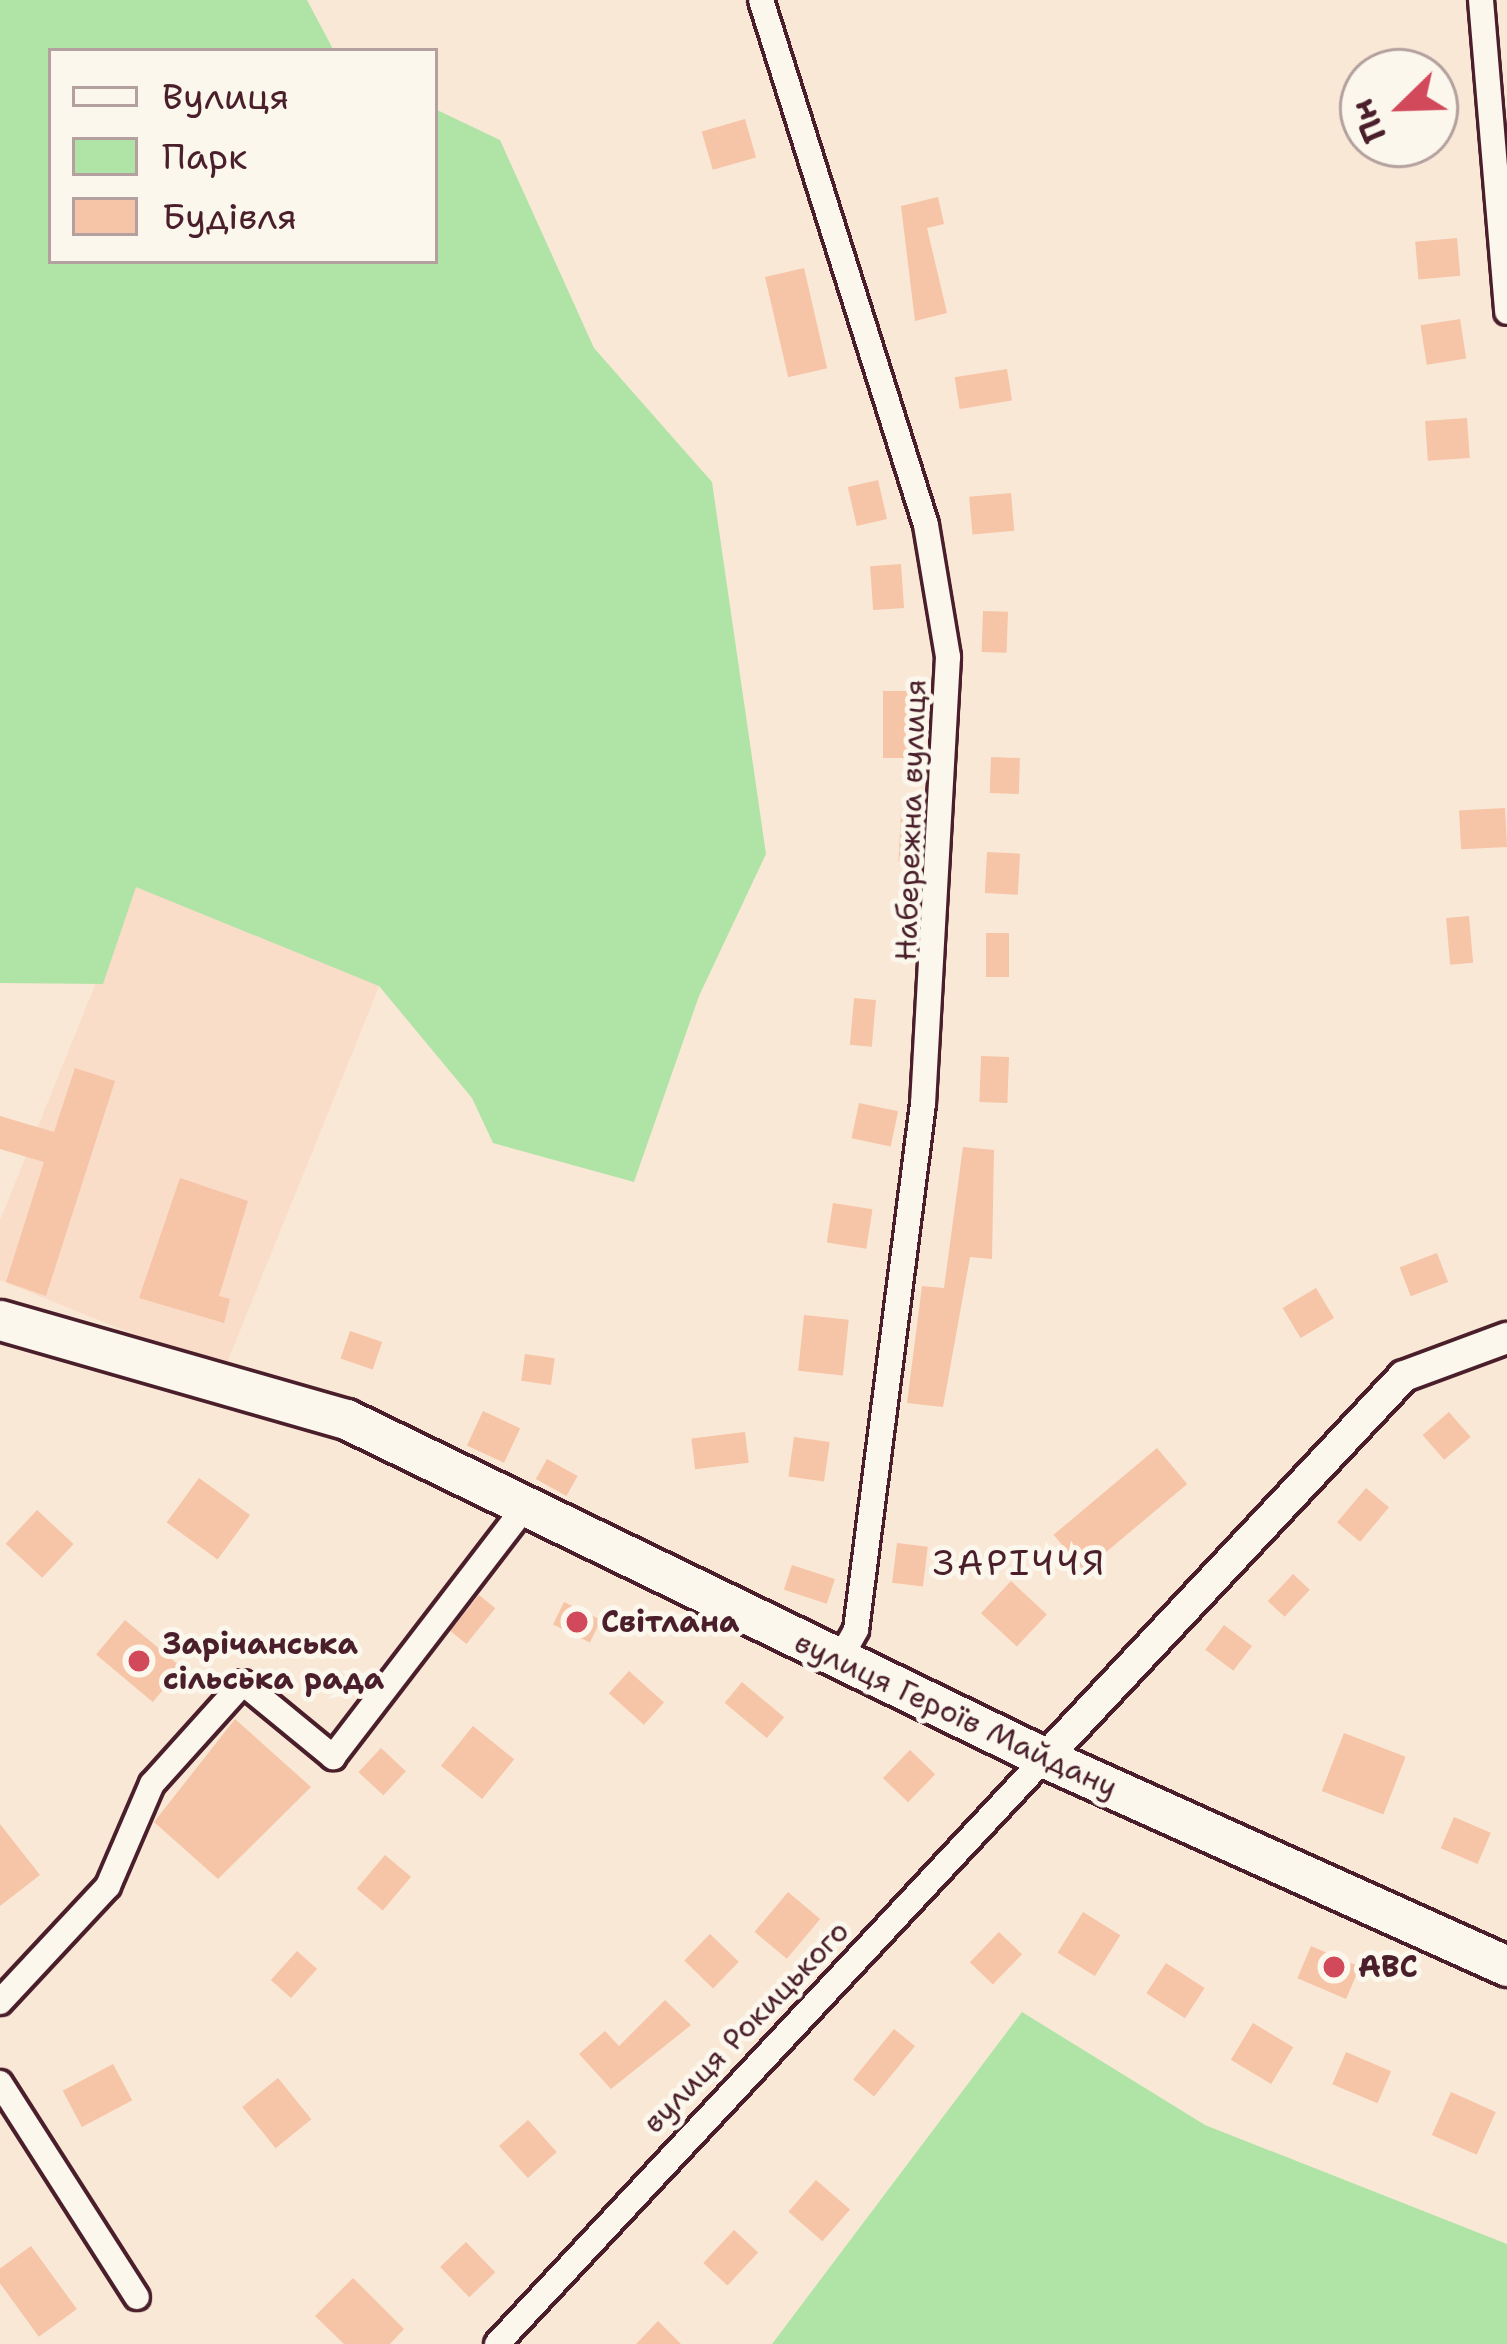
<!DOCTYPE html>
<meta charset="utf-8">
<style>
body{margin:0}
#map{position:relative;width:1507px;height:2344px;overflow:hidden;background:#fae8d7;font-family:"Shantell Sans",sans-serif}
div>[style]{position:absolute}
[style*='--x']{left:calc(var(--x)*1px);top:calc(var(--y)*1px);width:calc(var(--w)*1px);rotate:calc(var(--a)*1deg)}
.built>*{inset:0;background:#f9ddc8;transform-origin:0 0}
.green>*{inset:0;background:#afe4a6}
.building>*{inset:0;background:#f6c4a6;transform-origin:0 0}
.roads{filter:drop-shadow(3px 0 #4a1f2b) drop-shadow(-3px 0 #4a1f2b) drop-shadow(0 3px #4a1f2b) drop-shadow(0 -3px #4a1f2b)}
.minor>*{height:24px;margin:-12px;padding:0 12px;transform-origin:12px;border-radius:12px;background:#fbf7ec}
.tertiary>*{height:30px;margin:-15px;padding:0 15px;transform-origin:15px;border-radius:15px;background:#fbf7ec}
.primary>*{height:39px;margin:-19.5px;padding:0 19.5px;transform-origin:19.5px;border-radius:19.5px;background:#fbf7ec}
.dots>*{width:33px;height:33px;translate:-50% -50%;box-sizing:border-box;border:6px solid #fbf7ec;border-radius:50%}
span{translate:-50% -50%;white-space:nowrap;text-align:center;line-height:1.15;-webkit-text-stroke:10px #fbf7ec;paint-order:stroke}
.street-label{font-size:30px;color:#4a1f2b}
.poi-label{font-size:30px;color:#4a1f2b;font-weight:700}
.left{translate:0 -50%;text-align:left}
.quarter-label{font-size:36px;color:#4a1f2b;letter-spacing:3px}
.legend{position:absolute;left:48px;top:48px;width:390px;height:216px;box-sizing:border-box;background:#fbf7ec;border:3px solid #b4a19f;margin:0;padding:15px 21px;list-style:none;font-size:36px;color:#4a1f2b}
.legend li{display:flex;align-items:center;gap:24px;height:60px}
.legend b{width:60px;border:3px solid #b4a19f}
.north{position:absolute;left:1339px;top:48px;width:120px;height:120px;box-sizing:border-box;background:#fbf7ec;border:3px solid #b4a19f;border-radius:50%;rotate:247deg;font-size:33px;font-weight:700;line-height:48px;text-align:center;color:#4a1f2b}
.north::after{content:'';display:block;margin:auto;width:42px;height:54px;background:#d1495b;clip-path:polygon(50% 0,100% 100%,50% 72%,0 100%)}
</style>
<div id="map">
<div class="built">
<div style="left:135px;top:886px;width:264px;height:416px;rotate:22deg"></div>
</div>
<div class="green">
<div style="clip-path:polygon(0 0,307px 0,334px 51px,51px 51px,51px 261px,435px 261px,435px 109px,500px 140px,594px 348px,712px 482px,766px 854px,699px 996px,634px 1182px,493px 1143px,472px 1098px,379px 986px,136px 887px,103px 984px,0 983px)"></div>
<div style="clip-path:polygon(1022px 2012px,1205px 2125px,1507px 2244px,1507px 2344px,772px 2344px)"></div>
</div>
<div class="building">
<div style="left:745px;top:119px;width:40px;height:45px;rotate:74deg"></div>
<div style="clip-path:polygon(938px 197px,944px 224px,927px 228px,947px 313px,915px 321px,901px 206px)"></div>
<div style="left:1457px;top:238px;width:38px;height:42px;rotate:85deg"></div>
<div style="left:804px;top:268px;width:103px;height:40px;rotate:77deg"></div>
<div style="left:1460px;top:319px;width:40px;height:40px;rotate:81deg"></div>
<div style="left:1007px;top:369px;width:32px;height:53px;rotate:81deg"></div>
<div style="left:1467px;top:418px;width:40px;height:42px;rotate:86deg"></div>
<div style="left:878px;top:480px;width:40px;height:31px;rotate:77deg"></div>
<div style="left:1011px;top:493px;width:38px;height:42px;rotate:85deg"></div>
<div style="left:901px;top:564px;width:44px;height:31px;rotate:86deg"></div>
<div style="left:983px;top:611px;width:25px;height:41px;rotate:2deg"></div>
<div style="left:883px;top:691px;width:32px;height:67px"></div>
<div style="left:991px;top:757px;width:29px;height:36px;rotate:2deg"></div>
<div style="left:1505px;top:808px;width:39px;height:46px;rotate:87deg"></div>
<div style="left:901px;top:812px;width:22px;height:50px;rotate:3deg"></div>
<div style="left:987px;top:852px;width:33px;height:41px;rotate:3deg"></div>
<div style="left:1469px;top:916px;width:47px;height:23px;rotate:85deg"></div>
<div style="left:986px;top:933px;width:23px;height:44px"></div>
<div style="left:854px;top:998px;width:22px;height:47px;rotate:5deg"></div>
<div style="left:981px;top:1056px;width:28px;height:46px;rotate:2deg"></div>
<div style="clip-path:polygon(75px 1068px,115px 1081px,46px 1296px,6px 1282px,44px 1162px,0 1149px,0 1116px,54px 1132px)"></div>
<div style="left:859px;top:1103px;width:40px;height:36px;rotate:12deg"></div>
<div style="clip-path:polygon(963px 1147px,994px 1150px,992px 1259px,970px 1257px,943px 1407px,907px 1403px,922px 1286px,944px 1288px)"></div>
<div style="clip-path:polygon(180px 1178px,248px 1201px,219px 1296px,230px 1299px,224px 1323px,139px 1298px)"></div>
<div style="left:833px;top:1203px;width:40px;height:40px;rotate:9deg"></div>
<div style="left:1437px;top:1253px;width:31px;height:40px;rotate:69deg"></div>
<div style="left:1316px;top:1288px;width:35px;height:39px;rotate:59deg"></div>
<div style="left:804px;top:1315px;width:45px;height:56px;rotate:6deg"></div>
<div style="left:350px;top:1331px;width:34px;height:29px;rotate:19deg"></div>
<div style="left:525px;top:1354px;width:30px;height:27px;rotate:8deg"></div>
<div style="left:483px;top:1411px;width:41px;height:38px;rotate:25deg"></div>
<div style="left:1449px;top:1412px;width:33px;height:35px;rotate:49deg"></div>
<div style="left:745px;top:1432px;width:31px;height:54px;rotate:83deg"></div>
<div style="left:794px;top:1437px;width:36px;height:40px;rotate:8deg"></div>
<div style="left:1157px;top:1448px;width:47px;height:135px;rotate:50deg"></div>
<div style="left:547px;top:1459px;width:35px;height:23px;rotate:29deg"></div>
<div style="left:199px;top:1478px;width:63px;height:55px;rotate:36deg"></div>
<div style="left:1366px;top:1488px;width:30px;height:45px;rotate:40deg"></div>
<div style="left:37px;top:1510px;width:50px;height:46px;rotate:43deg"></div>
<div style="left:897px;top:1543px;width:31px;height:40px;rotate:7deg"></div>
<div style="left:792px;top:1565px;width:45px;height:26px;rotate:18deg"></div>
<div style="left:1293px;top:1574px;width:23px;height:37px;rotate:43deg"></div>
<div style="left:1011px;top:1581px;width:49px;height:44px;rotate:43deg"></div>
<div style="left:479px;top:1595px;width:21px;height:46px;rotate:39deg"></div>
<div style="left:564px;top:1602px;width:41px;height:25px;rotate:26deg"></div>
<div style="left:125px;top:1620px;width:74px;height:45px;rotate:40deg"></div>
<div style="left:1224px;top:1625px;width:35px;height:31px;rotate:37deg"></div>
<div style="left:629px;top:1671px;width:47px;height:30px;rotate:42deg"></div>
<div style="left:742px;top:1682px;width:55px;height:27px;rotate:40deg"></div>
<div style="clip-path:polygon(235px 1719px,311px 1787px,218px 1879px,154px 1822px)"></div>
<div style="left:473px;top:1726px;width:53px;height:51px;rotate:39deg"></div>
<div style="left:1344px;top:1733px;width:66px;height:62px;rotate:21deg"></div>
<div style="left:381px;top:1748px;width:34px;height:33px;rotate:43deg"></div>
<div style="left:910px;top:1750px;width:35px;height:39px;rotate:44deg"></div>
<div style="left:1454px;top:1817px;width:40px;height:34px;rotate:23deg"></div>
<div style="clip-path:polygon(0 1824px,40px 1875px,0 1906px)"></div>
<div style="left:385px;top:1855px;width:34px;height:44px;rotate:40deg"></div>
<div style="left:788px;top:1892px;width:42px;height:52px;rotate:40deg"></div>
<div style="left:1083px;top:1912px;width:44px;height:48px;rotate:32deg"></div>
<div style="left:999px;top:1932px;width:32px;height:42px;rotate:44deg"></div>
<div style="left:710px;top:1934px;width:40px;height:37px;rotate:44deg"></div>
<div style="left:1311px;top:1946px;width:53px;height:35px;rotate:23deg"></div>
<div style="left:297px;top:1951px;width:27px;height:39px;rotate:42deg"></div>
<div style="left:1166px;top:1963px;width:46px;height:36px;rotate:33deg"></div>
<div style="clip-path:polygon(665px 2000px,691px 2025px,611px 2089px,579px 2054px,605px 2031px,619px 2046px)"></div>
<div style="left:1253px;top:2023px;width:47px;height:43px;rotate:31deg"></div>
<div style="left:894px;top:2029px;width:27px;height:65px;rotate:39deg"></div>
<div style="left:1346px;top:2052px;width:49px;height:35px;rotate:23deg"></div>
<div style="left:113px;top:2064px;width:41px;height:57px;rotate:62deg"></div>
<div style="left:278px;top:2078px;width:53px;height:46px;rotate:51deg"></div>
<div style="left:1451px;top:2092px;width:49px;height:47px;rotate:24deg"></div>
<div style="left:528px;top:2120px;width:43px;height:39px;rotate:48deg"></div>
<div style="left:816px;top:2180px;width:45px;height:42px;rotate:41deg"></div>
<div style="left:734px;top:2230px;width:33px;height:45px;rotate:43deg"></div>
<div style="left:466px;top:2242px;width:42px;height:36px;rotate:46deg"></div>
<div style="left:31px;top:2246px;width:78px;height:47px;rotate:54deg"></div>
<div style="clip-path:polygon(353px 2278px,404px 2329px,390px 2344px,344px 2344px,315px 2316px)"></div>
<div style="clip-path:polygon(658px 2321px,681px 2344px,636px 2344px)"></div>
</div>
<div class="roads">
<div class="minor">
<div style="--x:761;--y:0;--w:550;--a:72.55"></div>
<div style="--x:926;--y:525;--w:134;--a:80.5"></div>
<div style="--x:948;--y:657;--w:448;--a:93.2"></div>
<div style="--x:923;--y:1104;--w:530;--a:97.26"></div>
<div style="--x:856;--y:1630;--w:35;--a:119"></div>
<div style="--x:1481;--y:0;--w:313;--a:85.2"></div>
<div style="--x:0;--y:2002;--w:158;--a:-47"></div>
<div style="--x:108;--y:1886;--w:111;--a:-66.7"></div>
<div style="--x:152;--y:1784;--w:136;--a:-48"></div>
<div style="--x:243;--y:1683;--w:117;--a:39.4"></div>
<div style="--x:333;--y:1757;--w:315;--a:-52.5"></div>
<div style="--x:0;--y:2083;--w:254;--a:57.4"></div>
<div style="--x:497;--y:2344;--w:802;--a:-46.92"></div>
</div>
<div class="tertiary">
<div style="--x:1045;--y:1758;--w:524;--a:-46.78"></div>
<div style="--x:1404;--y:1376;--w:110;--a:-20.3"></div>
</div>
<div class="primary">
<div style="--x:0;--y:1320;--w:360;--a:16"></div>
<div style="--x:346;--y:1419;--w:777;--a:25.87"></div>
<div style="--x:1045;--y:1758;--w:507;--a:24.24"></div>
</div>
</div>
<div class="dots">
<div style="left:577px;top:1622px;background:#d1495b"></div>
<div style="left:139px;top:1661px;background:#d1495b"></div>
<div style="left:1334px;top:1967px;background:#d1495b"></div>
</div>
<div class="street-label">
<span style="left:911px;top:820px;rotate:-88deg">Набережна вулиця</span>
<span style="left:956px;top:1715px;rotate:25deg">вулиця Героїв Майдану</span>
<span style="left:746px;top:2027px;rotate:-46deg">вулиця Рокицького</span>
</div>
<div class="poi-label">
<span class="left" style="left:601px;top:1622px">Світлана</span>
<span class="left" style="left:163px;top:1661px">Зарічанська<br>сільська рада</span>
<span class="left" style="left:1358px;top:1967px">ABC</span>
</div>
<div class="quarter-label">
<span style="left:1020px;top:1563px">ЗАРІЧЧЯ</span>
</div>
<ul class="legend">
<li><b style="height:15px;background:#fbf7ec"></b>Вулиця</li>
<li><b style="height:33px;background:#afe4a6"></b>Парк</li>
<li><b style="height:33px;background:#f6c4a6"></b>Будівля</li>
</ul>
<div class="north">Пн</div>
</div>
